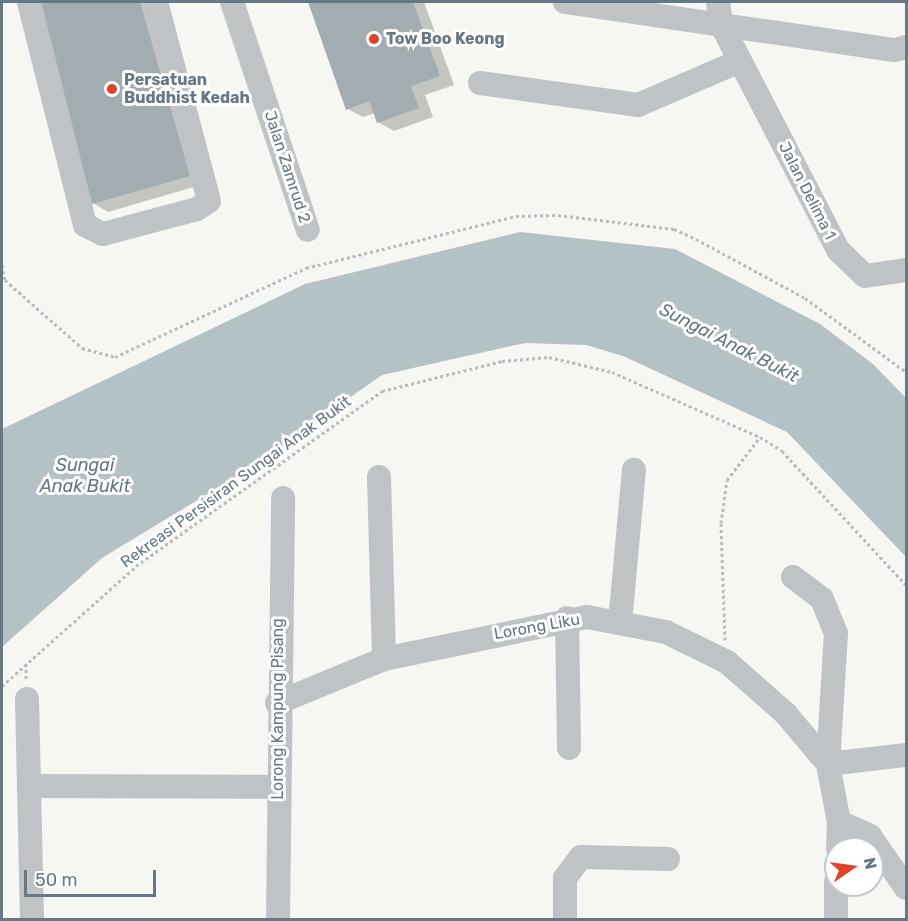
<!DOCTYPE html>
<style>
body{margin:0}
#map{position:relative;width:908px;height:921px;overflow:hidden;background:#f6f6f2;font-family:Rubik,sans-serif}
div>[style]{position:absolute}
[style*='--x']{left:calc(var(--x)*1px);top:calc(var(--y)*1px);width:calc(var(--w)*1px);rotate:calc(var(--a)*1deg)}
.water>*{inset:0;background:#b4c2c5}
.shadow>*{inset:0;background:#0003}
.building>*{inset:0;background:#a2adb1}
.path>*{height:3px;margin-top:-1.5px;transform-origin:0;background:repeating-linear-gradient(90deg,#b9bcbe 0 3px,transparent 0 6px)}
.minor>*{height:24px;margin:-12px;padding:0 12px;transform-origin:12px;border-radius:12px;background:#bfc3c6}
.dots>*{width:16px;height:16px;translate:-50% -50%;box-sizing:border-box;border:3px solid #fff;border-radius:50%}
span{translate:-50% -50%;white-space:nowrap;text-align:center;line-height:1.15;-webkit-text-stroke:6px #fff;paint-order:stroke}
.poi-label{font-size:16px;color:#657883;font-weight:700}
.left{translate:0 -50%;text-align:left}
.street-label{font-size:16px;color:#657883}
.water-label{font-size:18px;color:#617a7f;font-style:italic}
.frame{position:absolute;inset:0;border:3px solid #657883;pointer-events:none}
.north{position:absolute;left:824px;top:837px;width:60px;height:60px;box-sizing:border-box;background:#fff;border:2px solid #c1c9cd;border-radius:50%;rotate:77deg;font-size:16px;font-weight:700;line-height:24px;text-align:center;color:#657883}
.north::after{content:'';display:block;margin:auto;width:21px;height:27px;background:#e04328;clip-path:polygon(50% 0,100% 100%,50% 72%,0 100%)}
.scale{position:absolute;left:24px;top:870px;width:132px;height:27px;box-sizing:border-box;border:3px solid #657883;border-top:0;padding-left:8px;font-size:18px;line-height:21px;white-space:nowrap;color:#657883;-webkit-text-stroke:4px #fff;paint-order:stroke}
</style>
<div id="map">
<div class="water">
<div style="clip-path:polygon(520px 232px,675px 249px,820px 324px,873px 364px,906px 398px,906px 557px,787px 432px,623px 356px,586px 345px,525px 343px,382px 375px,247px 470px,102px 558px,2px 647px,2px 429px,305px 284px)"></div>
</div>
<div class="shadow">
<div style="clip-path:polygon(36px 2px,153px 2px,204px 184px,108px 212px,93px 203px)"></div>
<div style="clip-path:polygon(309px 2px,424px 2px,454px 85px,425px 95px,433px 117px,394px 131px,378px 122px,375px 113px,363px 117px,348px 109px)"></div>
</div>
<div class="building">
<div style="clip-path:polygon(35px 2px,140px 2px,190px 176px,92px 204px)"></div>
<div style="clip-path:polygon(308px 2px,413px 2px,440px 76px,411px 86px,419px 108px,377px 123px,369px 101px,346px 110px)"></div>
</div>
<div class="path">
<div style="--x:2;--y:265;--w:15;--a:79"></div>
<div style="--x:5;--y:280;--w:103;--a:41.4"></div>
<div style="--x:82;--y:348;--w:34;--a:15"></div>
<div style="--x:115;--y:357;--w:211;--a:-25"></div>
<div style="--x:306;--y:268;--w:216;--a:-13.9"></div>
<div style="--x:516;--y:216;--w:42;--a:-1.4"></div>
<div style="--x:558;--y:215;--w:117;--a:6.9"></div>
<div style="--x:674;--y:229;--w:24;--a:24"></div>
<div style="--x:696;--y:239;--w:124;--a:28.4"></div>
<div style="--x:805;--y:298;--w:125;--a:36.2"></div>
<div style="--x:725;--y:640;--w:117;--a:-92"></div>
<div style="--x:721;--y:523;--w:43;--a:-82.1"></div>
<div style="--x:727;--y:480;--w:54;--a:-52.5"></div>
<div style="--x:26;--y:664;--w:15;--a:90"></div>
<div style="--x:2;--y:686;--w:180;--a:-41.8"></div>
<div style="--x:136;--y:566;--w:302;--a:-35.4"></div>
<div style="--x:382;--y:391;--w:124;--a:-14"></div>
<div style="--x:502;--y:361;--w:47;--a:-4.9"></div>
<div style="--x:549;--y:357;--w:65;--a:13.4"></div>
<div style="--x:612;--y:372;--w:162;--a:23.7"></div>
<div style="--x:760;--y:437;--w:26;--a:32"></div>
<div style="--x:782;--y:451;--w:183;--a:47.2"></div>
</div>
<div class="minor">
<div style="--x:29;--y:2;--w:230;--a:75.9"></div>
<div style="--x:85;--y:225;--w:20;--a:27"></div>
<div style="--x:103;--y:234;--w:97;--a:-14.9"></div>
<div style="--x:197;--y:209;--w:14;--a:-34"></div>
<div style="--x:209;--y:201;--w:206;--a:-104.9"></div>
<div style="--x:232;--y:2;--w:240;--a:71.6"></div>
<div style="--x:565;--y:2;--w:333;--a:8.3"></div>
<div style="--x:895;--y:50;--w:11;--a:-15"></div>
<div style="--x:718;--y:2;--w:22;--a:82"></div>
<div style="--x:721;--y:24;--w:254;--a:62.6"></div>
<div style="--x:838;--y:250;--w:37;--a:44"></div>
<div style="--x:865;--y:276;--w:41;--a:-8.3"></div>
<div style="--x:480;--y:83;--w:160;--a:7.9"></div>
<div style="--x:638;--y:105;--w:111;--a:-23.3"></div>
<div style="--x:379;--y:477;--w:182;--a:88.4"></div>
<div style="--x:793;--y:577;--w:36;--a:37"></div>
<div style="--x:822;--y:599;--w:37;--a:68"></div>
<div style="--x:836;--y:633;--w:131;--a:93.5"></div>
<div style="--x:828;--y:764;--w:59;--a:79.3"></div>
<div style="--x:839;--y:822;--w:27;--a:92"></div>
<div style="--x:567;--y:618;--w:130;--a:89.1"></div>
<div style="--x:620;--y:623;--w:154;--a:-84.8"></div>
<div style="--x:27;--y:699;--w:221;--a:88.7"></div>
<div style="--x:277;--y:703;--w:116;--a:-22.4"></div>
<div style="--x:384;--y:659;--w:207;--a:-11.7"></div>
<div style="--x:587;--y:617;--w:80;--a:10.8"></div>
<div style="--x:666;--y:632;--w:68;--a:26.2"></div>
<div style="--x:727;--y:662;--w:79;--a:41.4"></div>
<div style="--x:786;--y:714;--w:65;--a:50"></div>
<div style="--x:828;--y:764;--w:79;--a:-6.6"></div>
<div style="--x:29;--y:786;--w:249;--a:0.2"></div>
<div style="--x:839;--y:822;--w:34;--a:24"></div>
<div style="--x:870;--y:836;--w:63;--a:55.3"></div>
<div style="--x:278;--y:920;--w:422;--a:-89.3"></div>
<div style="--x:565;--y:920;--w:42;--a:-90"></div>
<div style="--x:565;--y:878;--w:26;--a:-53"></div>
<div style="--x:581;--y:857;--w:87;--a:1.3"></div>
<div style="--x:836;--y:920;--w:38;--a:-90"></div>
</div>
<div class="dots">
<div style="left:374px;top:39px;background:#e04328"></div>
<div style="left:112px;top:89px;background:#e04328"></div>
</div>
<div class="poi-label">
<span class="left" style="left:386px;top:39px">Tow Boo Keong</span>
<span class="left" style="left:124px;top:89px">Persatuan<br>Buddhist Kedah</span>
</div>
<div class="street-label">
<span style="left:287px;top:167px;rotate:72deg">Jalan Zamrud 2</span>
<span style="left:807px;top:191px;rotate:63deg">Jalan Delima 1</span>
<span style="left:236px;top:482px;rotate:-36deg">Rekreasi Persisiran Sungai Anak Bukit</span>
<span style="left:537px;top:627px;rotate:-10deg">Lorong Liku</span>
<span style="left:278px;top:709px;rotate:-90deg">Lorong Kampung Pisang</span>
</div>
<div class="water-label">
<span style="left:729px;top:343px;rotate:27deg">Sungai Anak Bukit</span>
<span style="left:85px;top:476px">Sungai<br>Anak Bukit</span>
</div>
<div class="frame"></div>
<div class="north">N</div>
<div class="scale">50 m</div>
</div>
